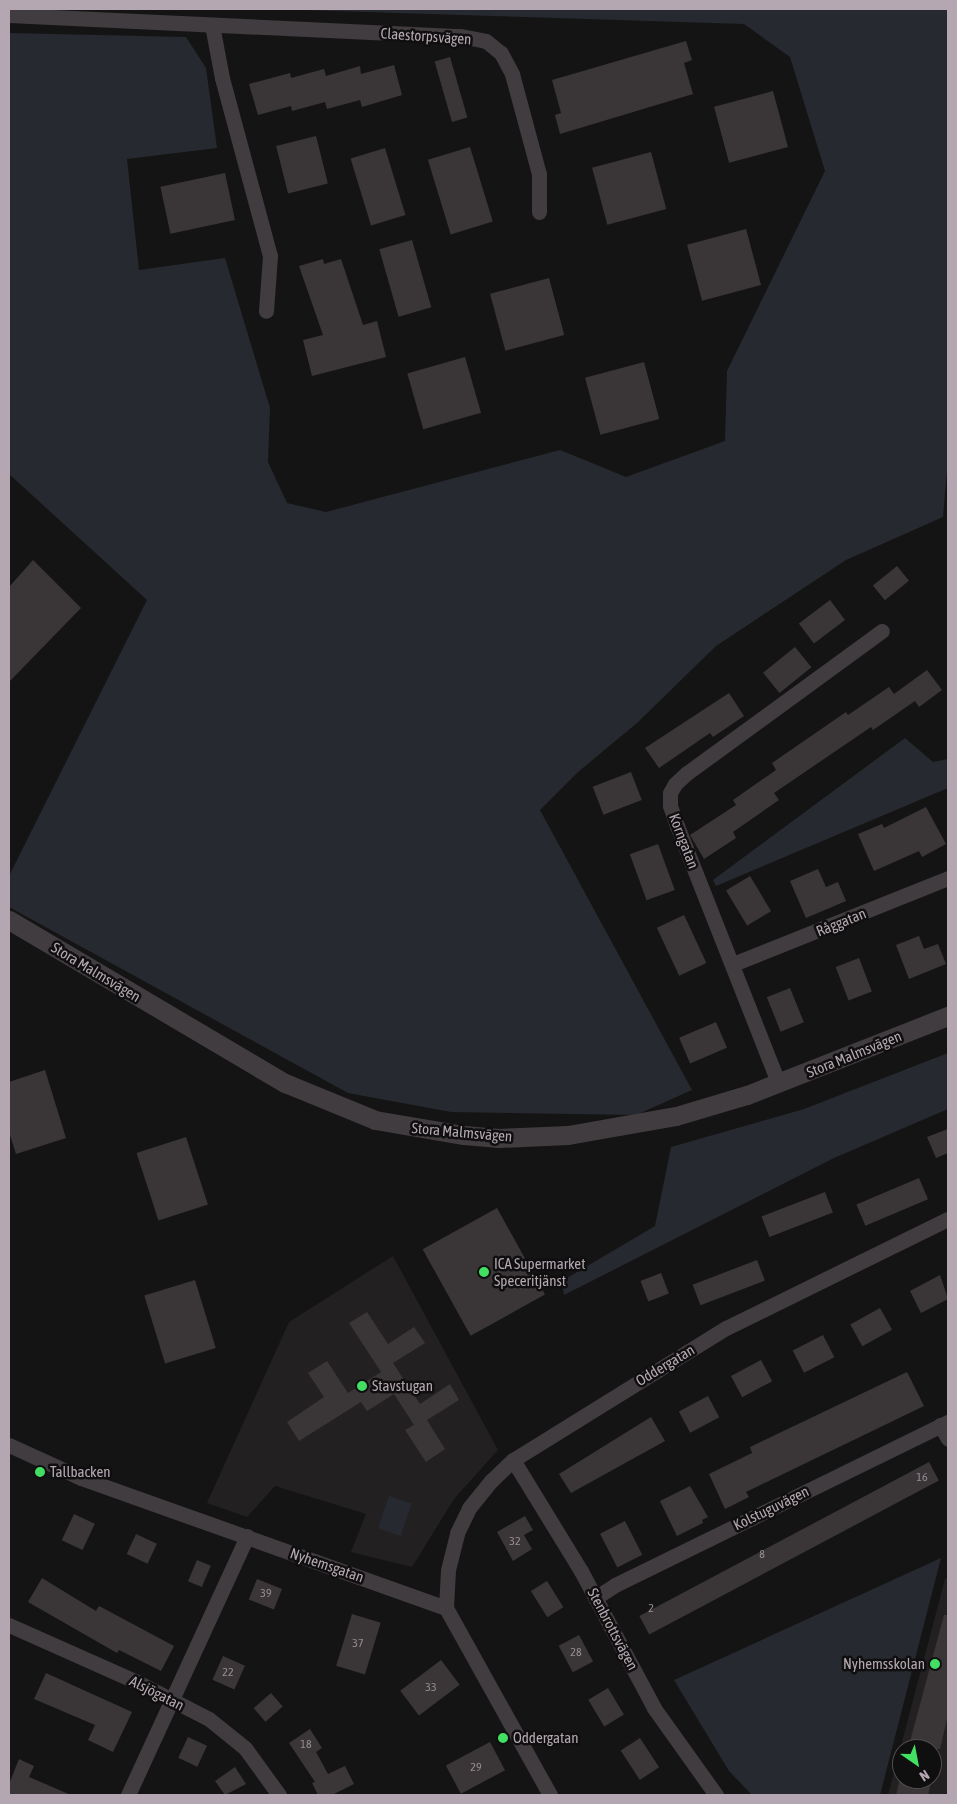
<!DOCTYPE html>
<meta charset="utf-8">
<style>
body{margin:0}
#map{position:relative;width:957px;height:1804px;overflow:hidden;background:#151414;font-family:"Asap Condensed",sans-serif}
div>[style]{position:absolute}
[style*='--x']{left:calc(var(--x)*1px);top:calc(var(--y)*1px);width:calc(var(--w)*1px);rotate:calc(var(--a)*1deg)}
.built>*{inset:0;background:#222021}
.green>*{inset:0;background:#26292f;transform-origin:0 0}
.building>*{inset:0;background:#3a3638;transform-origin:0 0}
.minor>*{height:15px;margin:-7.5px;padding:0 7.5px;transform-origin:7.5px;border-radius:7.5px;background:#413c3f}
.tertiary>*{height:19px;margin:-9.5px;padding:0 9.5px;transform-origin:9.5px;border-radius:9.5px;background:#413c3f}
.dots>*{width:14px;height:14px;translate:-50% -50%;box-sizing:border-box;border:2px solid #100f0f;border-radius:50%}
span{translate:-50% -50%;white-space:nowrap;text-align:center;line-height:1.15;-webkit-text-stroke:5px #100f0f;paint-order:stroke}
.number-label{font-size:12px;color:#968b93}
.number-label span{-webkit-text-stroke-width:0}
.street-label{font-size:15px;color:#b4a7b1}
.poi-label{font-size:15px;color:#b4a7b1}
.left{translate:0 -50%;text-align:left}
.right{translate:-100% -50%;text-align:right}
.frame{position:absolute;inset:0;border:10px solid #b4a7b1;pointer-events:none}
.north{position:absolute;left:892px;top:1739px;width:50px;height:50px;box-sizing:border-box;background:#100f0f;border:1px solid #524c50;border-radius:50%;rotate:147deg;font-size:14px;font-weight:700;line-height:20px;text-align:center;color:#b4a7b1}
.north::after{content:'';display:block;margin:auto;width:18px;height:22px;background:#42df63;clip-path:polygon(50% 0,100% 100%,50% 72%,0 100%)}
</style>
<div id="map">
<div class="built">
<div style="clip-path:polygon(393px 1256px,498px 1450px,454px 1499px,412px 1567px,351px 1552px,366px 1514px,275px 1486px,247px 1517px,207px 1503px,289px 1322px)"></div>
<div style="clip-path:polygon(evenodd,948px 1578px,948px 1795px,888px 1795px,945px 1579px,948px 1578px,902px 1749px,932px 1749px,932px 1779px,902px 1779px,902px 1749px)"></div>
</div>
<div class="green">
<div style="clip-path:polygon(270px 9px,948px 9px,948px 458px,943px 517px,846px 560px,716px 646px,637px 723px,578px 772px,540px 810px,692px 1090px,636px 1115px,451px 1112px,348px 1093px,9px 907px,9px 876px,147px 600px,9px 474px,9px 33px,186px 37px,206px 68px,217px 148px,127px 159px,139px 270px,225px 258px,270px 408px,268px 462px,287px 503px,326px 512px,560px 450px,626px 477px,725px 441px,727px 371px,825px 171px,790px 57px,744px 24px)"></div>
<div style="clip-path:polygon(905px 738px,933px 762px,948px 759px,948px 788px,716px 886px,713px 880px)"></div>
<div style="clip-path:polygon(948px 1053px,948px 1109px,834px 1158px,564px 1295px,562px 1281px,655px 1226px,671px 1147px,804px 1109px)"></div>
<div style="left:389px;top:1496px;width:24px;height:34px;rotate:19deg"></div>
<div style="clip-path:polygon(941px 1558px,880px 1795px,752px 1795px,729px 1771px,674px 1680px)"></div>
</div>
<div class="building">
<div style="clip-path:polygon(686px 41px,692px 60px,684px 63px,693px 94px,560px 134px,555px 115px,561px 113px,552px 80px)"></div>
<div style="left:450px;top:57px;width:63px;height:16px;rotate:74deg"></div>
<div style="clip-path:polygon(394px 65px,402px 95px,362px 107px,360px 100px,327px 109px,325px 102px,292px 111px,291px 106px,258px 115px,249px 84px,290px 73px,291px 78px,324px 69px,326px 76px,360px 66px,361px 74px)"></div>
<div style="left:773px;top:91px;width:58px;height:61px;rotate:75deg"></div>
<div style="left:316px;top:136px;width:49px;height:41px;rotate:76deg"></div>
<div style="left:470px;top:147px;width:78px;height:44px;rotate:73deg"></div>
<div style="left:385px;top:148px;width:70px;height:36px;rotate:73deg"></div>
<div style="left:651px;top:152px;width:59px;height:61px;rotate:75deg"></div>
<div style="left:225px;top:173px;width:48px;height:66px;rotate:78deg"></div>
<div style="left:746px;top:229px;width:58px;height:61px;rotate:75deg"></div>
<div style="left:412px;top:240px;width:70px;height:34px;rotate:74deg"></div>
<div style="clip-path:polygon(323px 259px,324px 264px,341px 259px,363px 325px,377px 321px,386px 357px,312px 376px,303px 340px,323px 335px,299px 266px)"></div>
<div style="left:549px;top:278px;width:59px;height:61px;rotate:75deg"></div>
<div style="left:465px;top:357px;width:58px;height:60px;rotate:74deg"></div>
<div style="left:644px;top:362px;width:59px;height:61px;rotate:75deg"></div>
<div style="clip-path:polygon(33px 560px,81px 608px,9px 682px,9px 587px)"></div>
<div style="left:897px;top:566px;width:19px;height:31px;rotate:51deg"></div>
<div style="left:830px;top:600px;width:25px;height:39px;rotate:53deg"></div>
<div style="left:795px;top:647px;width:26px;height:41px;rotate:51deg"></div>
<div style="clip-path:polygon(927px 670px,942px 690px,919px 707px,915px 701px,873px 730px,871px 727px,774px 793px,779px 800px,733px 832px,736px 838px,704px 859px,690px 835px,736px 805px,733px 800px,776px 770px,772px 763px,846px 712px,848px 715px,889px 687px,894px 694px)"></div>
<div style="clip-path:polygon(729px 693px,744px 716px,713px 737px,710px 733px,659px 768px,645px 748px)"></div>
<div style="left:631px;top:772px;width:30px;height:41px;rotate:69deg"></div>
<div style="clip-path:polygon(926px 807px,946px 844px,922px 857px,919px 851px,874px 871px,858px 834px,882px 824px,884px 828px)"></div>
<div style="left:658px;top:844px;width:49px;height:30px;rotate:70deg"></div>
<div style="clip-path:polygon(818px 869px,826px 887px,838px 882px,846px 901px,806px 918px,790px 881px)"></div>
<div style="left:750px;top:876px;width:41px;height:28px;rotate:59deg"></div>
<div style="left:684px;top:915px;width:53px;height:30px;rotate:65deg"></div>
<div style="clip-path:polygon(919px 936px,924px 949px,938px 944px,946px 964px,909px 979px,896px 945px)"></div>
<div style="left:859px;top:958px;width:36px;height:25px;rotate:69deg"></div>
<div style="left:790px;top:988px;width:37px;height:25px;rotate:68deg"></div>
<div style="left:716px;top:1022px;width:28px;height:40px;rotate:67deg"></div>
<div style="clip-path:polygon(45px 1070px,66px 1138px,16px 1154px,9px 1132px,9px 1082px)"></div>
<div style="clip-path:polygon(948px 1129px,948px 1153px,936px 1158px,927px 1137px)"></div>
<div style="left:186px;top:1137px;width:71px;height:52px;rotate:72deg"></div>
<div style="left:919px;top:1178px;width:23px;height:68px;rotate:67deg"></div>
<div style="left:825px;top:1192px;width:22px;height:68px;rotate:69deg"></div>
<div style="left:497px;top:1208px;width:99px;height:85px;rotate:61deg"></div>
<div style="left:757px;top:1260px;width:22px;height:69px;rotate:69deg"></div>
<div style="left:661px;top:1273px;width:22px;height:22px;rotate:69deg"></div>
<div style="clip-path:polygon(940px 1275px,948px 1299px,921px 1313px,910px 1291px)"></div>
<div style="left:195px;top:1280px;width:71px;height:53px;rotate:73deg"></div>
<div style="left:880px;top:1308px;width:25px;height:34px;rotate:61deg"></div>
<div style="clip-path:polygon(367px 1312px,388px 1344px,414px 1327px,425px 1343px,393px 1363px,420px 1404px,450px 1384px,459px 1400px,427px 1420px,445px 1449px,426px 1462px,405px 1430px,414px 1425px,394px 1394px,367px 1411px,361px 1402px,299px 1441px,287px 1422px,324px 1397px,308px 1373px,327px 1361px,348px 1393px,381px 1372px,349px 1323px)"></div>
<div style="left:823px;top:1335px;width:25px;height:34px;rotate:63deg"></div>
<div style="left:761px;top:1360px;width:24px;height:34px;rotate:62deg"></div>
<div style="clip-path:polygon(907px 1372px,924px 1406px,746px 1492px,749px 1497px,725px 1509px,709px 1474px,752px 1453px,750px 1447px)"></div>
<div style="left:708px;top:1396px;width:24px;height:33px;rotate:62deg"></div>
<div style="clip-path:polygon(651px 1417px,665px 1441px,571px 1493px,559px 1474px)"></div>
<div style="left:929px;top:1462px;width:21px;height:328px;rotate:62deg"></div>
<div style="clip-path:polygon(690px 1486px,708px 1517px,702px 1520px,703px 1523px,677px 1536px,660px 1501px)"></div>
<div style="left:74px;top:1514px;width:23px;height:29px;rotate:25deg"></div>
<div style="clip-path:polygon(525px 1516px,533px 1530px,524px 1535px,532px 1549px,513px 1561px,497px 1532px)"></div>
<div style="left:625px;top:1521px;width:38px;height:28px;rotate:63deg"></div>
<div style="left:136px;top:1534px;width:23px;height:22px;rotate:25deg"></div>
<div style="left:197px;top:1560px;width:15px;height:23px;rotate:23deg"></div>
<div style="clip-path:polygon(42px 1578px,96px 1611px,99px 1606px,174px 1646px,161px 1671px,119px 1650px,117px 1653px,28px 1602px)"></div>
<div style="left:257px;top:1579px;width:27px;height:22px;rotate:22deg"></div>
<div style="left:547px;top:1581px;width:31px;height:19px;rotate:58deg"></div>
<div style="left:352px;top:1614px;width:30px;height:54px;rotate:17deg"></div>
<div style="clip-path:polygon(944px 1615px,948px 1615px,948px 1715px,940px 1749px,908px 1749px)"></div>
<div style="left:579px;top:1635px;width:30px;height:23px;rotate:62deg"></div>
<div style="left:223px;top:1656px;width:24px;height:26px;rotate:24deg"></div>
<div style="left:441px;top:1660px;width:31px;height:51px;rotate:53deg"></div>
<div style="clip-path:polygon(46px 1673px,132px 1712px,113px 1752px,88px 1740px,95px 1725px,34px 1699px)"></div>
<div style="left:608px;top:1688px;width:31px;height:23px;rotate:59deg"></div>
<div style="left:271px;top:1693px;width:18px;height:23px;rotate:49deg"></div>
<div style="clip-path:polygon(310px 1729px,322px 1748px,316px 1752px,328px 1774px,345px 1766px,354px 1784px,332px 1795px,318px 1795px,312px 1783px,315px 1782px,289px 1743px)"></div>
<div style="left:188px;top:1737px;width:21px;height:23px;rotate:25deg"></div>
<div style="left:640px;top:1738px;width:35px;height:23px;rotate:57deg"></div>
<div style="left:490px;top:1742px;width:32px;height:50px;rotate:62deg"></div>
<div style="clip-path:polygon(19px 1759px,34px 1766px,29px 1777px,71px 1795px,9px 1795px,9px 1784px)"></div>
<div style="clip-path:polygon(235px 1767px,246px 1784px,225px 1795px,215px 1781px)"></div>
<div style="clip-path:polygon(900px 1779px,932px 1779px,928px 1795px,896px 1795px)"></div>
</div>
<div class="minor">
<div style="--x:9;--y:15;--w:452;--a:2.7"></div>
<div style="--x:461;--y:36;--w:25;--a:11"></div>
<div style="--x:486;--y:41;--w:19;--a:39"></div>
<div style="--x:501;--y:53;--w:24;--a:62"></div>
<div style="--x:512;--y:74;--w:104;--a:74.9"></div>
<div style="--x:539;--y:174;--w:38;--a:90"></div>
<div style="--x:212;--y:25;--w:54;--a:79.3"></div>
<div style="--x:222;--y:78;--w:184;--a:74.9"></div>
<div style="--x:270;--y:256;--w:55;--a:94.2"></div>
<div style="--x:733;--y:964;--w:232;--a:-21.8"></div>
<div style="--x:778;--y:1082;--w:275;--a:-111.5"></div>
<div style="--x:677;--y:826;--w:21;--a:-109"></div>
<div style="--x:670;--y:806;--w:13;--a:-90"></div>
<div style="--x:670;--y:793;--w:10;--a:-61"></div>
<div style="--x:675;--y:784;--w:16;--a:-43"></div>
<div style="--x:687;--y:773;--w:241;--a:-36.1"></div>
<div style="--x:940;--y:1425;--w:16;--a:60"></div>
<div style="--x:9;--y:1445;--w:79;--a:24.6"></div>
<div style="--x:81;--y:1478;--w:387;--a:19.6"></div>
<div style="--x:446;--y:1608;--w:214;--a:60.9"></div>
<div style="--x:513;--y:1460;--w:130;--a:58.5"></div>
<div style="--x:581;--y:1571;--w:155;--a:61.9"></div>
<div style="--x:654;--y:1708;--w:107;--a:54.5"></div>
<div style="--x:595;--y:1598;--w:24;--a:-33"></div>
<div style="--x:615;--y:1585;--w:371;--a:-26.1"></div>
<div style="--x:446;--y:1608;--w:38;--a:-87"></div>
<div style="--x:448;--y:1570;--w:38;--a:-76"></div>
<div style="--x:457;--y:1533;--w:28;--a:-64"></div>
<div style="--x:469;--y:1508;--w:35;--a:-51"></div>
<div style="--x:491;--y:1481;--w:30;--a:-44"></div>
<div style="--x:513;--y:1460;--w:251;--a:-31.8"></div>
<div style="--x:726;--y:1328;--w:247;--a:-26.2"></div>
<div style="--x:9;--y:1625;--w:138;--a:24"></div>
<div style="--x:135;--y:1681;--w:83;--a:27.2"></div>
<div style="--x:209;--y:1719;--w:46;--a:38.9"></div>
<div style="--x:245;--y:1748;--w:58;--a:54.1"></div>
<div style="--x:128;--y:1795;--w:285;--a:-65.3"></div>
</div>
<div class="tertiary">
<div style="--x:9;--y:920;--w:321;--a:30.6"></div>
<div style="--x:285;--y:1083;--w:97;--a:22.3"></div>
<div style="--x:375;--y:1120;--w:90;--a:9.6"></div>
<div style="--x:464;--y:1135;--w:35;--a:5"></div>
<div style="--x:499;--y:1138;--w:69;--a:-2.5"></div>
<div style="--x:568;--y:1135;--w:110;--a:-10"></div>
<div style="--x:676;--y:1116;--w:74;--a:-16.5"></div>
<div style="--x:747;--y:1095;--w:216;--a:-21.5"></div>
</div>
<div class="dots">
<div style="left:484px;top:1272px;background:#42df63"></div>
<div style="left:362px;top:1386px;background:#42df63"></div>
<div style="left:40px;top:1472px;background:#42df63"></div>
<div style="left:935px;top:1664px;background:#42df63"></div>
<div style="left:503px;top:1738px;background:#42df63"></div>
</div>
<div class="number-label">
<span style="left:922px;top:1478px">16</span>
<span style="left:515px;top:1542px">32</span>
<span style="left:762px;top:1555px">8</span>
<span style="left:266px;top:1594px">39</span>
<span style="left:651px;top:1609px">2</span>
<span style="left:358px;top:1644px">37</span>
<span style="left:576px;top:1653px">28</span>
<span style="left:228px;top:1673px">22</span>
<span style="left:431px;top:1688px">33</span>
<span style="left:306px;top:1745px">18</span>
<span style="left:476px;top:1768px">29</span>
</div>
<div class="street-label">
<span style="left:426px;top:36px;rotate:4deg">Claestorpsvägen</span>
<span style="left:684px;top:841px;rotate:69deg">Korngatan</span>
<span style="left:841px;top:922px;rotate:-22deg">Råggatan</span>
<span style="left:96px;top:972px;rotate:31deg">Stora Malmsvägen</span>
<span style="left:854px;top:1054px;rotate:-22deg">Stora Malmsvägen</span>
<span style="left:462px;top:1132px;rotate:5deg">Stora Malmsvägen</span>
<span style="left:665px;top:1365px;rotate:-31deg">Oddergatan</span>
<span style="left:771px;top:1508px;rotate:-26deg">Kolstuguvägen</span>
<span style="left:327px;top:1565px;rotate:19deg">Nyhemsgatan</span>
<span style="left:613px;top:1629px;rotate:62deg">Stenbrottsvägen</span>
<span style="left:157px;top:1693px;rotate:27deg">Alsjögatan</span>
</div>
<div class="poi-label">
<span class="left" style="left:494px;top:1272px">ICA Supermarket<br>Speceritjänst</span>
<span class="left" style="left:372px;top:1386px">Stavstugan</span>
<span class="left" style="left:50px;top:1472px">Tallbacken</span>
<span class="right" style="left:925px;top:1664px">Nyhemsskolan</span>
<span class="left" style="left:513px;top:1738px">Oddergatan</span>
</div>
<div class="frame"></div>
<div class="north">N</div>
</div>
